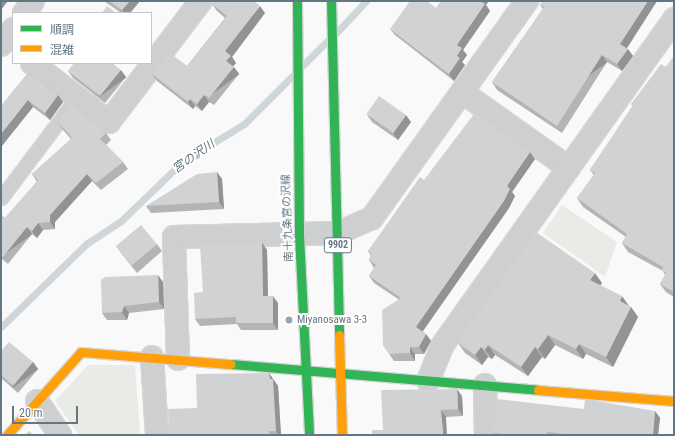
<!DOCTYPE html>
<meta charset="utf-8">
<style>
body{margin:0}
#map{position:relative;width:675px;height:436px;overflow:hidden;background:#f9f9f9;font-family:"Roboto Condensed","Noto Sans JP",sans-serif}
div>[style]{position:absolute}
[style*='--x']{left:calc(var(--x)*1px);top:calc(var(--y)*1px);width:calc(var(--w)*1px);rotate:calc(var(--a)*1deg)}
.green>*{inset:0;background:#e8ebe6}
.stream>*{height:7px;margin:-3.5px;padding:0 3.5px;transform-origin:3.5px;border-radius:3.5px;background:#ced6d9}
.roads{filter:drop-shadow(1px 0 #d5d6d7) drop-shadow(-1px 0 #d5d6d7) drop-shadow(0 1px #d5d6d7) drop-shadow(0 -1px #d5d6d7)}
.lane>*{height:13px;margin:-6.5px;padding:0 6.5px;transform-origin:6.5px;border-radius:6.5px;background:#cecfd0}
.street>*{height:22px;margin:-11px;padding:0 11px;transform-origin:11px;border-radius:11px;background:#cecfd0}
.fast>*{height:9px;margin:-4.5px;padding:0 4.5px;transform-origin:4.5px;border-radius:4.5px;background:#30b455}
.slow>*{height:9px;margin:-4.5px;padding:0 4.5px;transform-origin:4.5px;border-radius:4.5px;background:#ff9f0a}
.wall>*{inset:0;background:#b3b5b5}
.shaded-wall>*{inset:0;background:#929394;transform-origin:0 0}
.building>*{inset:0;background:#d0d2d3;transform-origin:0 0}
.dots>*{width:11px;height:11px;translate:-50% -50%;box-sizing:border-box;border:2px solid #fff;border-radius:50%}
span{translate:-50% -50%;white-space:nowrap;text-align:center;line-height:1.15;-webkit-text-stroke:4px #fff;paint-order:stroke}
.shield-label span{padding:1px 3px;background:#fff;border:1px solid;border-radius:3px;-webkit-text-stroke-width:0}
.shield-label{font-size:10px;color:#657683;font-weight:700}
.street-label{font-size:11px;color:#657683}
.poi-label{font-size:11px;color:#657683}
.left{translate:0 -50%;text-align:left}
.water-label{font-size:12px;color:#60757c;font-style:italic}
.frame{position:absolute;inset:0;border:2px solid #657683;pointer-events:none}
.legend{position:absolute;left:12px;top:12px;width:140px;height:52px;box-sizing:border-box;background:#fff;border:1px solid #c1c8cd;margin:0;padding:5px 7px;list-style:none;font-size:12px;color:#657683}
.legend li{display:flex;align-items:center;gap:8px;height:20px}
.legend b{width:20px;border:1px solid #c1c8cd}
.scale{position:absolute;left:12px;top:406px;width:66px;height:18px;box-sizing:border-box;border:2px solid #657683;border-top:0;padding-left:5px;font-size:12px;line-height:14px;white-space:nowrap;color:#657683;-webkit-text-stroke:3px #fff;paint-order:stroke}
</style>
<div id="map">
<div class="green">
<div style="clip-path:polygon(562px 205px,617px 242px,605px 277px,543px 233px)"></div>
<div style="clip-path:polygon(88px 365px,135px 365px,140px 435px,79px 435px,55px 401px)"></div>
</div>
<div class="stream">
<div style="--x:336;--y:33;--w:44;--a:-46.8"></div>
<div style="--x:302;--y:66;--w:35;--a:-45"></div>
<div style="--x:1;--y:327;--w:119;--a:-44.3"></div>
<div style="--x:86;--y:244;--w:42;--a:-33.3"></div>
<div style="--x:121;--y:221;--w:85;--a:-44"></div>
<div style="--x:182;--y:162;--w:73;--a:-31.5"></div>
<div style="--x:244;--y:124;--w:69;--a:-45"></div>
</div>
<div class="roads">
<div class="lane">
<div style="--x:1;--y:198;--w:111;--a:-53"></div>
</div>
<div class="street">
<div style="--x:24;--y:13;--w:15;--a:-53"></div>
<div style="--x:1;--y:45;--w:20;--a:-53"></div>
<div style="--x:32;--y:63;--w:97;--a:37.5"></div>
<div style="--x:109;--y:122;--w:152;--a:-52.8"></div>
<div style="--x:462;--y:92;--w:131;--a:35.4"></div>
<div style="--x:152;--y:357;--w:78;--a:86.3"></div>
<div style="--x:178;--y:359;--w:122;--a:-91.9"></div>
<div style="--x:174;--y:237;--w:164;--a:-1.4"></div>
<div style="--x:338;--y:233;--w:37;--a:-24"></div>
<div style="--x:372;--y:218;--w:267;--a:-54.5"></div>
<div style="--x:428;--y:381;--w:38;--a:-68"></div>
<div style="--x:442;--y:346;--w:401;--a:-54.6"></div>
<div style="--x:485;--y:385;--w:50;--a:88.9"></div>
<div style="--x:37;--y:401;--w:41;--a:55.9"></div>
</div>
<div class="fast">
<div style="--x:297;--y:1;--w:234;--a:89.5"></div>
<div style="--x:299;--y:235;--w:200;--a:87.1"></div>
<div style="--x:331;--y:1;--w:334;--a:88.6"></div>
<div style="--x:231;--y:364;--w:308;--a:4.8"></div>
</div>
<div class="slow">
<div style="--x:339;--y:335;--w:100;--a:88.3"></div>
<div style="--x:538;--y:390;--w:136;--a:4.6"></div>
<div style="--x:7;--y:435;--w:111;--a:-48.3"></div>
<div style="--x:81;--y:352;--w:150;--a:4.6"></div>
</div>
</div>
<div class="wall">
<div style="clip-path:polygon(104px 1px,140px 1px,130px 13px,121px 13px)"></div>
<div style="clip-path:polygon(543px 1px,657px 1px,627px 48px,633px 56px,622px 71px,607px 62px,562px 133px,497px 90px,492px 82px,543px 9px,540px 5px)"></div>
<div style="clip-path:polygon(212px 4px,265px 13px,232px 57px,236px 63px,233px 66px,239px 74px,214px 105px,209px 102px,202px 111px,195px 106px,193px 109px,157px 81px,152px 74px,187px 66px,225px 18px,217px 11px)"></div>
<div style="clip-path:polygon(486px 5px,490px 11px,463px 50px,467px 55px,462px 62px,465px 65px,454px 81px,395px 35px,390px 29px,436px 8px)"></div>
<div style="clip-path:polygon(674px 57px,674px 297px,666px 292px,660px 284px,665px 275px,663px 271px,628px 252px,622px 243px,626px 237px,583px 207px,577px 198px,594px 175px,590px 170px,633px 106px,631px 104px,666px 67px)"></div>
<div style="clip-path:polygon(68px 71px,126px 77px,105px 103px,73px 78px)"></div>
<div style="clip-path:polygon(28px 73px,58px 95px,63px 102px,50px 120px,33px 107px,1px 147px,1px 105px,2px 105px)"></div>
<div style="clip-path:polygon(367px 115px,411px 122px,398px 140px,372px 122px)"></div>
<div style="clip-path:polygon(58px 122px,106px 133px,111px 140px,106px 145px,123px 162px,128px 169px,101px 190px,92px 181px,55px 222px,55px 229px,43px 230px,37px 238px,32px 234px,8px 264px,1px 258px,1px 215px,5px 218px,37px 182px,32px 174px,71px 139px,63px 130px)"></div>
<div style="clip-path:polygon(535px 159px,512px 192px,515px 196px,509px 208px,422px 331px,426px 334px,431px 341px,424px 354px,415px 354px,415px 361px,394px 361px,383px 345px,398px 299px,374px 283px,369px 276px,374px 268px,369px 260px,371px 256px,368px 251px,424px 180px)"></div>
<div style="clip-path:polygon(217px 172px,222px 179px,224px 209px,151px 213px,146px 206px)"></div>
<div style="clip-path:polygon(262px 243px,267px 250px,268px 296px,278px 303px,278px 330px,241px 330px,237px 324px,200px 326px,195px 319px,203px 292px)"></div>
<div style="clip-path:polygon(157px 244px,162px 251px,137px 273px,121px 253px,116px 246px)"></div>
<div style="clip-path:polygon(163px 282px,164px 309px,129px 313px,127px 320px,107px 320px,102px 313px)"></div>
<div style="clip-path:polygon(602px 283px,600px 285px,631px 307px,638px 317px,613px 367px,586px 354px,583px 359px,555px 345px,545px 359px,542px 357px,528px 376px,495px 355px,492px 359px,488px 357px,482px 365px,465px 353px,458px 343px)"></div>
<div style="clip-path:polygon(1px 351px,33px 362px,38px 369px,18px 393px,1px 378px)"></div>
<div style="clip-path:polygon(269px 373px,278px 386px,281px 435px,169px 435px,169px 434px,197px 408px)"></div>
<div style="clip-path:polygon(462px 396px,463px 416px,446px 417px,383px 430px)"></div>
<div style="clip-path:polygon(584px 409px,655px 411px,660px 418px,658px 435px,495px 435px,494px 433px)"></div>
</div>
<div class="shaded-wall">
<div style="clip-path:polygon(1px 1px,8px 1px,1px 10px)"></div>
<div style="clip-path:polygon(130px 1px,140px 1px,130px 13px,124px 13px,122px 10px)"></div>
<div style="clip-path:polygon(480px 1px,489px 1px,486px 5px,490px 11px,463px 50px,467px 55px,462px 62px,465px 65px,454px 81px,449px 74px,457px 56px,457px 45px)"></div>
<div style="clip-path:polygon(648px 1px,657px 1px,625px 51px,620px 44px)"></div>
<div style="clip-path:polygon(260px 6px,265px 13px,232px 57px,236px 63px,231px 69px,226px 61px,225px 51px)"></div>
<div style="clip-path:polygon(628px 49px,633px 56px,622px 71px,617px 64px)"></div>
<div style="left:602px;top:55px;width:9px;height:84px;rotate:54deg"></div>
<div style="left:234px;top:67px;width:9px;height:40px;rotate:54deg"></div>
<div style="left:121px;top:70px;width:9px;height:33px;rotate:54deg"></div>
<div style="clip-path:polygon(58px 95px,63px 102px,50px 120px,45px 113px)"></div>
<div style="clip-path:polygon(204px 95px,209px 102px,202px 111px,197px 104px)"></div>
<div style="clip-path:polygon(190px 99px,195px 106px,193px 109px,188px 102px)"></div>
<div style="clip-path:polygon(28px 100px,33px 107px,1px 147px,1px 134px)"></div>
<div style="clip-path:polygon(406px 115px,411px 122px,398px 140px,393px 133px)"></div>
<div style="clip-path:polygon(530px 152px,535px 159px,512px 192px,515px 196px,509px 208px,421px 334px,416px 327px,507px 186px)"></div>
<div style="clip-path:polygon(217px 172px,222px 179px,224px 209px,219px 202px)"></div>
<div style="clip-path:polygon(87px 174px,92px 181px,55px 222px,55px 229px,50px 222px,50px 215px)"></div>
<div style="clip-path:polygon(38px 223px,43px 230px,37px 238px,32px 231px)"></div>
<div style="left:27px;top:227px;width:9px;height:38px;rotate:54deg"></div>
<div style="clip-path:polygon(262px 243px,267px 250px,268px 303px,263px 296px)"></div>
<div style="clip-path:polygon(595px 273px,602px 283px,597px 290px,590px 280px)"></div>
<div style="clip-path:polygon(158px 275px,163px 282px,164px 309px,159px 302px)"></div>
<div style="clip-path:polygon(273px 296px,278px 303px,278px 330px,273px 323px)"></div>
<div style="clip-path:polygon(622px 296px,629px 306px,620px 301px)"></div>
<div style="clip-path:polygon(124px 306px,129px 313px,127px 320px,122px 312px)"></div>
<div style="clip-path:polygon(631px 307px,638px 317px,613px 367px,606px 357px)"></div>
<div style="clip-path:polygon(426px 334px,431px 341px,424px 354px,419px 347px)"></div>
<div style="clip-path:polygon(548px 335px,555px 345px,545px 359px,538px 349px)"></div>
<div style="clip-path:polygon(579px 344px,586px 354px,583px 359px,576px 349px)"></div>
<div style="clip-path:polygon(488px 345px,495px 355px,492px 359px,485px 350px)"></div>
<div style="clip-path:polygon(410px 347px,415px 354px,415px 361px,410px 353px)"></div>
<div style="clip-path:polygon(481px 347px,488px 357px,482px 365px,475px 355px)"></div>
<div style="clip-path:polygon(535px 347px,542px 357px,528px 376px,521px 367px)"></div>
<div style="left:33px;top:362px;width:9px;height:31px;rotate:54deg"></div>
<div style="clip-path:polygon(269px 373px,278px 386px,281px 435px,279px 435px,276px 431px)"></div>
<div style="clip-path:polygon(457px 389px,462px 396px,463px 416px,458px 409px)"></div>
<div style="clip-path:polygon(441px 410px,446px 417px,447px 435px,443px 435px)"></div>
<div style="clip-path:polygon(655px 411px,660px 418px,658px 435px,653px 435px)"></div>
</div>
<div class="building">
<div style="clip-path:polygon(109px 1px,130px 1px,122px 10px)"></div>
<div style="clip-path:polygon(214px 1px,254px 1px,260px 6px,225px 51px,231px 56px,226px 61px,234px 67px,209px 98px,204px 95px,197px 104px,190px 99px,188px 102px,152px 74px,169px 52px,187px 66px,227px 16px,212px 4px)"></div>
<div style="clip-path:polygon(410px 1px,427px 1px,436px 8px,441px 1px,481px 1px,485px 4px,457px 45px,462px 48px,457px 56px,460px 58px,449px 74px,390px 29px)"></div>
<div style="clip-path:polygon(543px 1px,648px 1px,620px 44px,628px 49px,617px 64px,602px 55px,557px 126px,492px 82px,544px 7px,540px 5px)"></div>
<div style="clip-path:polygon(107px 6px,116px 13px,102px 13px)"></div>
<div style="clip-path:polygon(673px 57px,674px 57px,674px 292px,660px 284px,666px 273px,662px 270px,663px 267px,622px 243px,627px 234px,577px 198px,595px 173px,590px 170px,633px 105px,631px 104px,661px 64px,666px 67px)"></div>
<div style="clip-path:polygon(74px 63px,112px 63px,121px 70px,100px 96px,68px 71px)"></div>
<div style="clip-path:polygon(28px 73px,58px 95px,45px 113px,28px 100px,1px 134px,1px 105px,2px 105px)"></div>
<div style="left:379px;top:96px;width:33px;height:22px;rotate:35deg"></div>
<div style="clip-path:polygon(71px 105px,106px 133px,100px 139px,123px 162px,96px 183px,87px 174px,50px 215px,50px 222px,38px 223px,32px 231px,27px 227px,3px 257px,1px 255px,1px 215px,5px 218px,38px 180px,32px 174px,72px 138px,58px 122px)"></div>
<div style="clip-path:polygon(474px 114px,530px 152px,507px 186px,510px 189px,504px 201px,416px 327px,426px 334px,419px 347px,410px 347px,410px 353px,389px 354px,383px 345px,382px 310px,401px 298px,369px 276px,376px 265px,369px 260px,372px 255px,368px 251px,420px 177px,424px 180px)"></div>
<div style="clip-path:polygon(217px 172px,219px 202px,146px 206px,197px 174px)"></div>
<div style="left:141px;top:225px;width:25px;height:33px;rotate:50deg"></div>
<div style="clip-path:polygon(536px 232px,595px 273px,590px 280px,622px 296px,620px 301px,631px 307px,606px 357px,579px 344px,576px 349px,548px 335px,538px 349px,535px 347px,521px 367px,488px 345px,485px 350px,481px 347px,475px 355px,458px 343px)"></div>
<div style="clip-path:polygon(262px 243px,263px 296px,273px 296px,273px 323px,236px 323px,236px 317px,195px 319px,194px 293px,203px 292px,200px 246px)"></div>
<div style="clip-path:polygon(158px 275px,159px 302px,124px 306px,122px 312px,102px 313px,101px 280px,105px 277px)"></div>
<div style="clip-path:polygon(9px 342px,33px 362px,13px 386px,1px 375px,1px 351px)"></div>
<div style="clip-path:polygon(269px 373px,270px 379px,273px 379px,276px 431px,269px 431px,269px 435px,174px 435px,174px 434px,169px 434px,168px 409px,197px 408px,196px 374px)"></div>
<div style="clip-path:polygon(457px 389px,458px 409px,441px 410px,443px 435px,372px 435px,372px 430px,383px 430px,381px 390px)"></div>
<div style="clip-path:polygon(497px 399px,584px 409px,585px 399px,655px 411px,653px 435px,572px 435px,547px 432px,547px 435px,512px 435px,494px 433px)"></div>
<div style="clip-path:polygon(29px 431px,34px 435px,25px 435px)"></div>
</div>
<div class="dots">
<div style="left:289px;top:320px;background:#99a4ac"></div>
</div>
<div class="shield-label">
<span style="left:338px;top:245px">9902</span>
</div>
<div class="street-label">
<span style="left:288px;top:218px;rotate:-92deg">南十九条宮の沢線</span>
</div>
<div class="poi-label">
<span class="left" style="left:297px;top:320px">Miyanosawa 3-3</span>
</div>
<div class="water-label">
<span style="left:194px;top:157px;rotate:-35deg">宮の沢川</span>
</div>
<div class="frame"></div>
<ul class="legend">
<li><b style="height:5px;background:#30b455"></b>順調</li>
<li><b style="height:5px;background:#ff9f0a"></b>混雑</li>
</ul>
<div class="scale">20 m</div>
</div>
